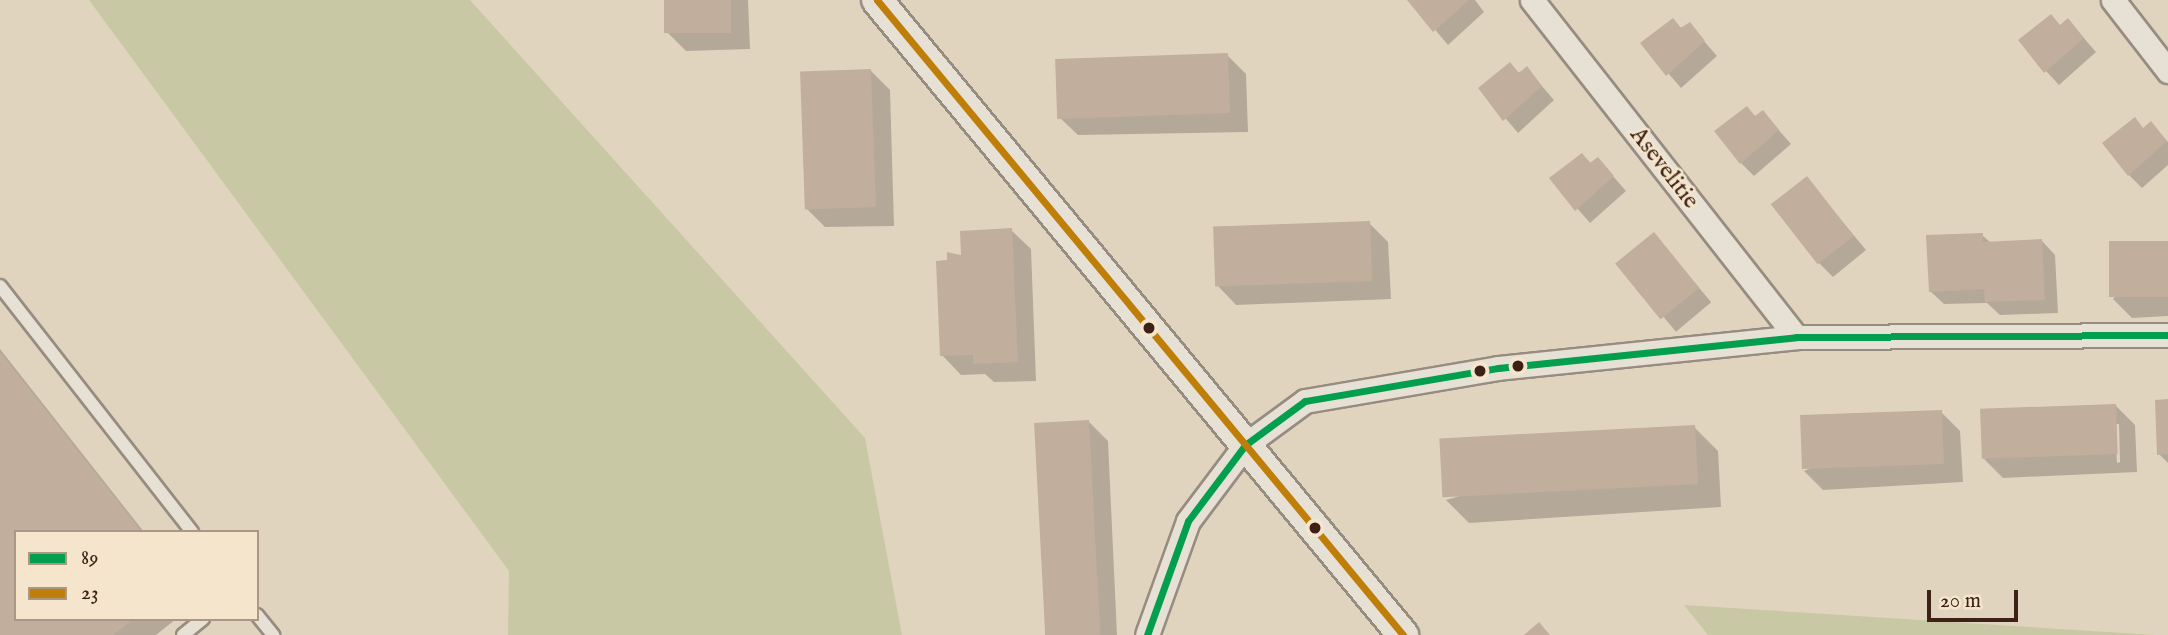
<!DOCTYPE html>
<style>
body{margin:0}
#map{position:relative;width:2168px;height:635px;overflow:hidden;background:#e1d4bf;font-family:"IM FELL English",serif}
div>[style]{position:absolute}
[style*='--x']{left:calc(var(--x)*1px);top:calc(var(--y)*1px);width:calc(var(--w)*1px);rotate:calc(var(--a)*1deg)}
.green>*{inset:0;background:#c9c8a4}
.shadow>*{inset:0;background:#0003;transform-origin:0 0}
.building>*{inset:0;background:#c1ae9d;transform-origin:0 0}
.roads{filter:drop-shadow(2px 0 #978c80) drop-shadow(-2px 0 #978c80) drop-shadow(0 2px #978c80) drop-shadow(0 -2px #978c80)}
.service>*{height:12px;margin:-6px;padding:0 6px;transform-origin:6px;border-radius:6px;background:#e7e0d5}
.minor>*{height:23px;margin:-11.5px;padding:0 11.5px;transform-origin:11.5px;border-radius:11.5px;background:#e7e0d5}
.tertiary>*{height:30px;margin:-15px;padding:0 15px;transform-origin:15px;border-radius:15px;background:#e7e0d5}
.bus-1>*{height:7px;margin:-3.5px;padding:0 3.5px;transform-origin:3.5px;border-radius:3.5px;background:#039f4e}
.bus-2>*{height:7px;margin:-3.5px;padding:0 3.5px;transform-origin:3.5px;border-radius:3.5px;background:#bf7e07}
.dots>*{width:19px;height:19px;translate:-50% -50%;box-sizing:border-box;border:4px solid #f5e5cc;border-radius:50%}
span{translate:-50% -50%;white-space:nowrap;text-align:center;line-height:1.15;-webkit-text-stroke:5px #f5e5cc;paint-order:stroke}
.street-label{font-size:24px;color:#3d2116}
.legend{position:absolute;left:14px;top:530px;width:245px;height:91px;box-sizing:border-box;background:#f5e5cc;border:2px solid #ab9783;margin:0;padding:9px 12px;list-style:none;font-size:21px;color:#3d2116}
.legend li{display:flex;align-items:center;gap:14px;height:35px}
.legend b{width:35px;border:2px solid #ab9783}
.scale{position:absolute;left:1927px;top:590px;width:91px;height:32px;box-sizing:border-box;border:4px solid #3d2116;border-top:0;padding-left:9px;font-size:21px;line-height:24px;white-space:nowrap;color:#3d2116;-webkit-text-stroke:5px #f5e5cc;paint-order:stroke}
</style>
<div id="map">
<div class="green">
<div style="clip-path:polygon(89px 0,470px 0,865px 438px,902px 635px,508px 635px,509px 571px)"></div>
<div style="clip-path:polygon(1684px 605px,2155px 635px,1708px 635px)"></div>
</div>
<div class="shadow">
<div style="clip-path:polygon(666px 0,748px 0,750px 49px,686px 51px,667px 32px)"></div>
<div style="clip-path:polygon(1410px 0,1475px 0,1484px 12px,1448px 45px)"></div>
<div style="clip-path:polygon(2068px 20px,2096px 52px,2059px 85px,2046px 71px,2061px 26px)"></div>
<div style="clip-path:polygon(1689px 24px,1717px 56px,1681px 88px,1643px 44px)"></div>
<div style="clip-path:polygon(1227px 55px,1246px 74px,1248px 132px,1078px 135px,1058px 116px)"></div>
<div style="clip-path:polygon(1527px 69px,1554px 100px,1518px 133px,1480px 88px)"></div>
<div style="clip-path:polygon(871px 71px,890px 90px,894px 226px,825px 227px,806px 208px)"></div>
<div style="clip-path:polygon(1763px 112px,1791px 144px,1754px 176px,1741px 163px)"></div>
<div style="clip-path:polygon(2151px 124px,2168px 142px,2168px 165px,2142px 188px,2129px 175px)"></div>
<div style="clip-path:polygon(1582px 155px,1592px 164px,1598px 159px,1626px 191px,1590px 223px,1552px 179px)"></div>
<div style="clip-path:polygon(1807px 179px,1866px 250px,1833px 277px,1819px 263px)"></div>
<div style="clip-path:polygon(1369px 223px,1388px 242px,1391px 299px,1236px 305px,1217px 285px)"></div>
<div style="clip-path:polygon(1011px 230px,1031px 249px,1036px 381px,994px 382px,985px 374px,961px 375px,942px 355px,949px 262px)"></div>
<div style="left:1654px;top:234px;width:89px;height:46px;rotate:50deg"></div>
<div style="clip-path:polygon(1982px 235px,1991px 243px,2042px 241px,2055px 255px,2058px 313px,2000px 315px,1987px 303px,1944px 304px,1930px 291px)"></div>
<div style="clip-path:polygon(2168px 242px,2168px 316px,2132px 318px,2113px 299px)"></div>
<div style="clip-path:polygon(0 349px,144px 532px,16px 532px,16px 619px,176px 619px,156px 635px,0 635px)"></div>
<div style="clip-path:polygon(2168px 401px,2168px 463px,2159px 454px)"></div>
<div style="clip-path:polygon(evenodd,2116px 406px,2135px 425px,2137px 472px,2003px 478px,1984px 459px,2116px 406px,2115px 424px,2119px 424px,2120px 462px,2117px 463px,2115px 424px)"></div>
<div style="clip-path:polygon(1941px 412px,1960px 431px,1963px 482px,1823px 490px,1804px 471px)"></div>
<div style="clip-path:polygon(1089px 422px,1108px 441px,1117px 635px,1045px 635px)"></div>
<div style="clip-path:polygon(1694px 427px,1718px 451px,1721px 507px,1469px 523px,1446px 500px)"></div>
</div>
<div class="building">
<div style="left:664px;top:0;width:67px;height:33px"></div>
<div style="clip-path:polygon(1407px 0,1469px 0,1433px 32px)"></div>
<div style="clip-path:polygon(2051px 14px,2060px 25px,2068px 18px,2084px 38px,2044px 73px,2018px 40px)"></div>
<div style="clip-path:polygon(1673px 18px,1681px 28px,1690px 22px,1705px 41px,1666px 76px,1640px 43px)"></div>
<div style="left:1228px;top:53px;width:60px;height:173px;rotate:88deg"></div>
<div style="clip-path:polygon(1510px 62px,1519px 73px,1527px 66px,1542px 86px,1503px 121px,1478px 88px)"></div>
<div style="left:871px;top:69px;width:138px;height:71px;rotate:88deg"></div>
<div style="clip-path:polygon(1747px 106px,1755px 116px,1763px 110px,1779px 130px,1740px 164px,1714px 131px)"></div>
<div style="clip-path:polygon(2135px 117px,2143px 128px,2151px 121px,2167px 141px,2128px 176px,2102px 143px)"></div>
<div style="clip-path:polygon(1582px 153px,1590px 163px,1598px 157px,1614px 176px,1575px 211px,1549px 178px)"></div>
<div style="left:1807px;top:176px;width:76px;height:46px;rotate:52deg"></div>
<div style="left:1370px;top:221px;width:60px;height:157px;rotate:88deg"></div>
<div style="clip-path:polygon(1012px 228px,1018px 362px,973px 364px,973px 355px,940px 356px,936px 261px,947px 260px,947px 252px,961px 255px,960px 231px)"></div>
<div style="left:1654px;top:232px;width:72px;height:50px;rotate:51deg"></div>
<div style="clip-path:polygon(1983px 233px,1983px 242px,2042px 239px,2045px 300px,1985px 302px,1984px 289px,1929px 292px,1926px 235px)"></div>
<div style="left:2168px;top:241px;width:56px;height:59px;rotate:90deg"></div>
<div style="clip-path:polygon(0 352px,142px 532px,16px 532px,16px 619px,133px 619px,113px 635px,0 635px)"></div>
<div style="clip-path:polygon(2168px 399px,2168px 454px,2157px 455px,2155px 400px)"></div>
<div style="left:2116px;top:404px;width:50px;height:136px;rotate:88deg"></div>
<div style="left:1942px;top:410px;width:54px;height:142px;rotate:88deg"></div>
<div style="left:1089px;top:420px;width:215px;height:55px;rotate:87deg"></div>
<div style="left:1695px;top:425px;width:59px;height:256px;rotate:87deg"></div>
<div style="clip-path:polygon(1539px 622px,1550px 635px,1524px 635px)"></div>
</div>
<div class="roads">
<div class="service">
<div style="--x:0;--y:286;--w:312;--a:52"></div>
<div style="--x:257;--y:615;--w:26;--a:51"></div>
<div style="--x:183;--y:635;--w:26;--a:-39"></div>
</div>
<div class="minor">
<div style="--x:1532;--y:0;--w:428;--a:51.9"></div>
<div style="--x:2113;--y:0;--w:90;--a:52.2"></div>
<div style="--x:1147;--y:635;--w:121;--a:-70.2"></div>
<div style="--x:1188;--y:521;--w:95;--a:-53.1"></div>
<div style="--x:1245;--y:445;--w:74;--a:-36.3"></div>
<div style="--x:1305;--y:401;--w:196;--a:-9.7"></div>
<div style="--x:1498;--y:368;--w:300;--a:-5.9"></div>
<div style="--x:1796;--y:337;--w:372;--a:-0.3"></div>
</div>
<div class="tertiary">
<div style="--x:877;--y:0;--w:825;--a:50.36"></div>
</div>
</div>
<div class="bus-1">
<div style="--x:1147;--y:635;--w:121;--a:-70.2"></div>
<div style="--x:1188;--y:521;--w:95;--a:-53.1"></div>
<div style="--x:1245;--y:445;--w:74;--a:-36.3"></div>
<div style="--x:1305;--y:401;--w:196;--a:-9.7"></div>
<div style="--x:1498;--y:368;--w:300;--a:-5.9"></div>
<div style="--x:1796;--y:337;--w:372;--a:-0.3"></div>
</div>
<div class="bus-2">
<div style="--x:877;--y:0;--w:825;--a:50.36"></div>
</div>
<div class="dots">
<div style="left:1149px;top:328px;background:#3d2116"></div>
<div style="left:1518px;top:366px;background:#3d2116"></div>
<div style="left:1480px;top:371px;background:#3d2116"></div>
<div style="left:1315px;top:528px;background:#3d2116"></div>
</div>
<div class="street-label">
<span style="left:1664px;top:168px;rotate:52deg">Asevelitie</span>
</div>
<ul class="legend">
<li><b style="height:9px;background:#039f4e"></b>89</li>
<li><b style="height:9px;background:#bf7e07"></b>23</li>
</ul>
<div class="scale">20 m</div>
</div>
